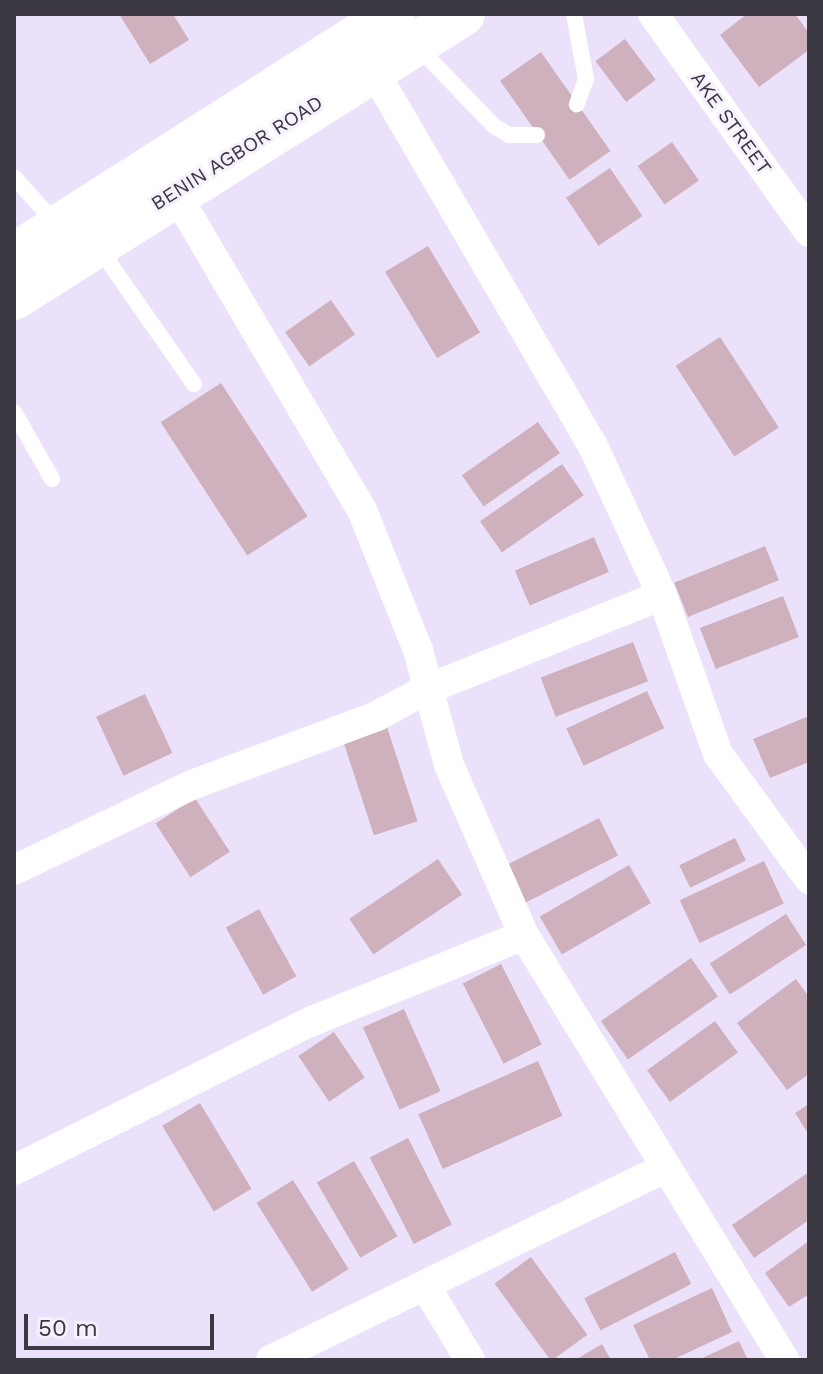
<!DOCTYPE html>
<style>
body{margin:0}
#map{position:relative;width:823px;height:1374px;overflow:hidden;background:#ece1fb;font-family:"Work Sans",sans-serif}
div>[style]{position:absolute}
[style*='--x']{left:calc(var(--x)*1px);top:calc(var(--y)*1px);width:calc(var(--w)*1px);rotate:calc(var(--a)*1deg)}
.building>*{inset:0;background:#cfb1be;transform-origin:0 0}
.service>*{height:16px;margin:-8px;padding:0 8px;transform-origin:8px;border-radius:8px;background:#fff}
.minor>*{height:30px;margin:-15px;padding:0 15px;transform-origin:15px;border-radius:15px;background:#fff}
.trunk>*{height:44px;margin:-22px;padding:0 22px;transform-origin:22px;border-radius:22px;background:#fff}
span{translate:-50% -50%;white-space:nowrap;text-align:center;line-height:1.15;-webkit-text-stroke:6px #f6f1fc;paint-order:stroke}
.street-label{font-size:20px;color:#3c3842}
.frame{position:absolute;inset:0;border:16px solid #3c3842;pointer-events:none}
.scale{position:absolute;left:24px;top:1314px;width:190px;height:36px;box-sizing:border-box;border:4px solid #3c3842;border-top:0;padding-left:10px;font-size:24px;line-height:28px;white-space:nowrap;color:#3c3842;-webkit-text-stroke:6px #f6f1fc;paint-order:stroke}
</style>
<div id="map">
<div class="building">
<div style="clip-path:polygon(119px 14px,173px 14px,189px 40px,150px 64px)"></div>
<div style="clip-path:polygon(747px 14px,795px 14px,809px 33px,809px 50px,759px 87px,720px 35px)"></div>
<div style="left:625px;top:39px;width:51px;height:37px;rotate:53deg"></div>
<div style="left:541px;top:52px;width:121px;height:50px;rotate:55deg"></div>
<div style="left:672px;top:142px;width:47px;height:42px;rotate:55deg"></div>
<div style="left:610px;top:168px;width:58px;height:53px;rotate:56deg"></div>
<div style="left:428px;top:246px;width:101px;height:50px;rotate:59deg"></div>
<div style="left:331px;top:300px;width:42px;height:56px;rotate:55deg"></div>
<div style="left:720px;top:337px;width:108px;height:53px;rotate:57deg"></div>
<div style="left:221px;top:383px;width:159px;height:72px;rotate:57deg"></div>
<div style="left:538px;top:422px;width:38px;height:93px;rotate:55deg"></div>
<div style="left:562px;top:464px;width:38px;height:100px;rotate:55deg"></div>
<div style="left:594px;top:537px;width:38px;height:86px;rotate:67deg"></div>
<div style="left:765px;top:546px;width:37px;height:98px;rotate:68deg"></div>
<div style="left:783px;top:596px;width:44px;height:89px;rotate:69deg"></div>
<div style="left:633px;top:642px;width:42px;height:99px;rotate:69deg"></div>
<div style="left:647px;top:691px;width:41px;height:89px;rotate:65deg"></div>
<div style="left:145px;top:694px;width:65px;height:54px;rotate:65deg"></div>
<div style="clip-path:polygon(809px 716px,809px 762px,770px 778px,753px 739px)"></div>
<div style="left:387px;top:727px;width:99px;height:46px;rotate:72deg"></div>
<div style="left:195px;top:798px;width:64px;height:47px;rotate:57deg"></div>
<div style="left:599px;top:818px;width:42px;height:104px;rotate:63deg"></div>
<div style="left:735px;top:838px;width:25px;height:62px;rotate:64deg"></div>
<div style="left:438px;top:859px;width:43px;height:107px;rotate:56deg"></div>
<div style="left:764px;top:861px;width:47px;height:93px;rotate:65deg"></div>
<div style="left:629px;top:865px;width:44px;height:103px;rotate:60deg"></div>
<div style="left:259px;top:909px;width:77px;height:38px;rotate:61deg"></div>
<div style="left:786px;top:914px;width:37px;height:91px;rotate:57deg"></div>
<div style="left:691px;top:958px;width:47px;height:110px;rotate:55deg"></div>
<div style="left:501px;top:964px;width:90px;height:43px;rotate:63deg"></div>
<div style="clip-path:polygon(796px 979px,809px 997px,809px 1074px,787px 1090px,737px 1023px)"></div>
<div style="left:404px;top:1009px;width:90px;height:45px;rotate:66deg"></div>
<div style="left:715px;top:1021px;width:39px;height:84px;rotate:54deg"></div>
<div style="left:334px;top:1032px;width:55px;height:43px;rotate:56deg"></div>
<div style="left:538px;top:1061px;width:60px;height:131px;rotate:66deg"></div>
<div style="left:200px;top:1103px;width:100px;height:44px;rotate:59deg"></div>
<div style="clip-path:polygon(809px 1104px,809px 1135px,795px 1113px)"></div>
<div style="left:408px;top:1138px;width:97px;height:43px;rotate:63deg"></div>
<div style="left:354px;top:1161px;width:87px;height:43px;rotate:60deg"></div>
<div style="clip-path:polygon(809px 1172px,809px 1220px,754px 1258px,732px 1225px)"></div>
<div style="left:293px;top:1180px;width:105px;height:43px;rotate:58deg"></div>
<div style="clip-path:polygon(809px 1241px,809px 1294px,789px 1307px,765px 1273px)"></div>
<div style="left:675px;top:1252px;width:36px;height:102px;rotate:63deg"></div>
<div style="left:531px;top:1257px;width:96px;height:45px;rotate:54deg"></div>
<div style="clip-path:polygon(712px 1288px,732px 1332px,672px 1360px,650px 1360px,633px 1325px)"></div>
<div style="clip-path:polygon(739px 1341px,748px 1360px,698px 1360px)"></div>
<div style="clip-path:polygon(602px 1344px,611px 1360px,575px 1360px)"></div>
</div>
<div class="service">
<div style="--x:574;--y:14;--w:66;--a:79.5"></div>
<div style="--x:586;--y:79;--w:27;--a:110"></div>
<div style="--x:416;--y:45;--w:112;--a:46.1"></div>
<div style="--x:494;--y:126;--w:17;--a:31"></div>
<div style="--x:509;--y:135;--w:28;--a:0"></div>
<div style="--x:14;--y:177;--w:64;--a:48.1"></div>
<div style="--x:99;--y:248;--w:166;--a:55.1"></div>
<div style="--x:14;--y:412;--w:77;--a:60.4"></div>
</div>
<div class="minor">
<div style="--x:653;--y:14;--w:268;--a:54.4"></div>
<div style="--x:372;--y:68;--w:436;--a:59.7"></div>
<div style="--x:592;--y:444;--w:166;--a:65.1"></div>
<div style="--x:662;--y:595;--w:169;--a:70.6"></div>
<div style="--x:718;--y:754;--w:155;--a:53.9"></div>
<div style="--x:174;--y:191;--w:370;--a:59.5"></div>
<div style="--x:362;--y:510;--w:151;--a:68.2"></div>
<div style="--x:418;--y:650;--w:119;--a:74.9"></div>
<div style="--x:449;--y:765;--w:186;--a:66.2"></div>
<div style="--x:524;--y:935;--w:498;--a:58.5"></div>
<div style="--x:14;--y:870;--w:194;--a:-25.6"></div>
<div style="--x:189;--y:786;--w:201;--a:-20.4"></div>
<div style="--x:377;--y:716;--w:55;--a:-28.4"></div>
<div style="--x:425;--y:690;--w:255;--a:-21.8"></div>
<div style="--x:14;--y:1170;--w:331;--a:-26.6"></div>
<div style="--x:310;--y:1022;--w:231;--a:-22.1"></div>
<div style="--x:426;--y:1287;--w:85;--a:58.9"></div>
<div style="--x:271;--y:1360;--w:437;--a:-26"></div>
</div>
<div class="trunk">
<div style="--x:14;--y:255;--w:449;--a:-32.5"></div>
<div style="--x:14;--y:298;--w:531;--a:-32.31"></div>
</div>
<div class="street-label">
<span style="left:731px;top:123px;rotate:54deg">AKE STREET</span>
<span style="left:237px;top:153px;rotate:-32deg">BENIN AGBOR ROAD</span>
</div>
<div class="frame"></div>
<div class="scale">50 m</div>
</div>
